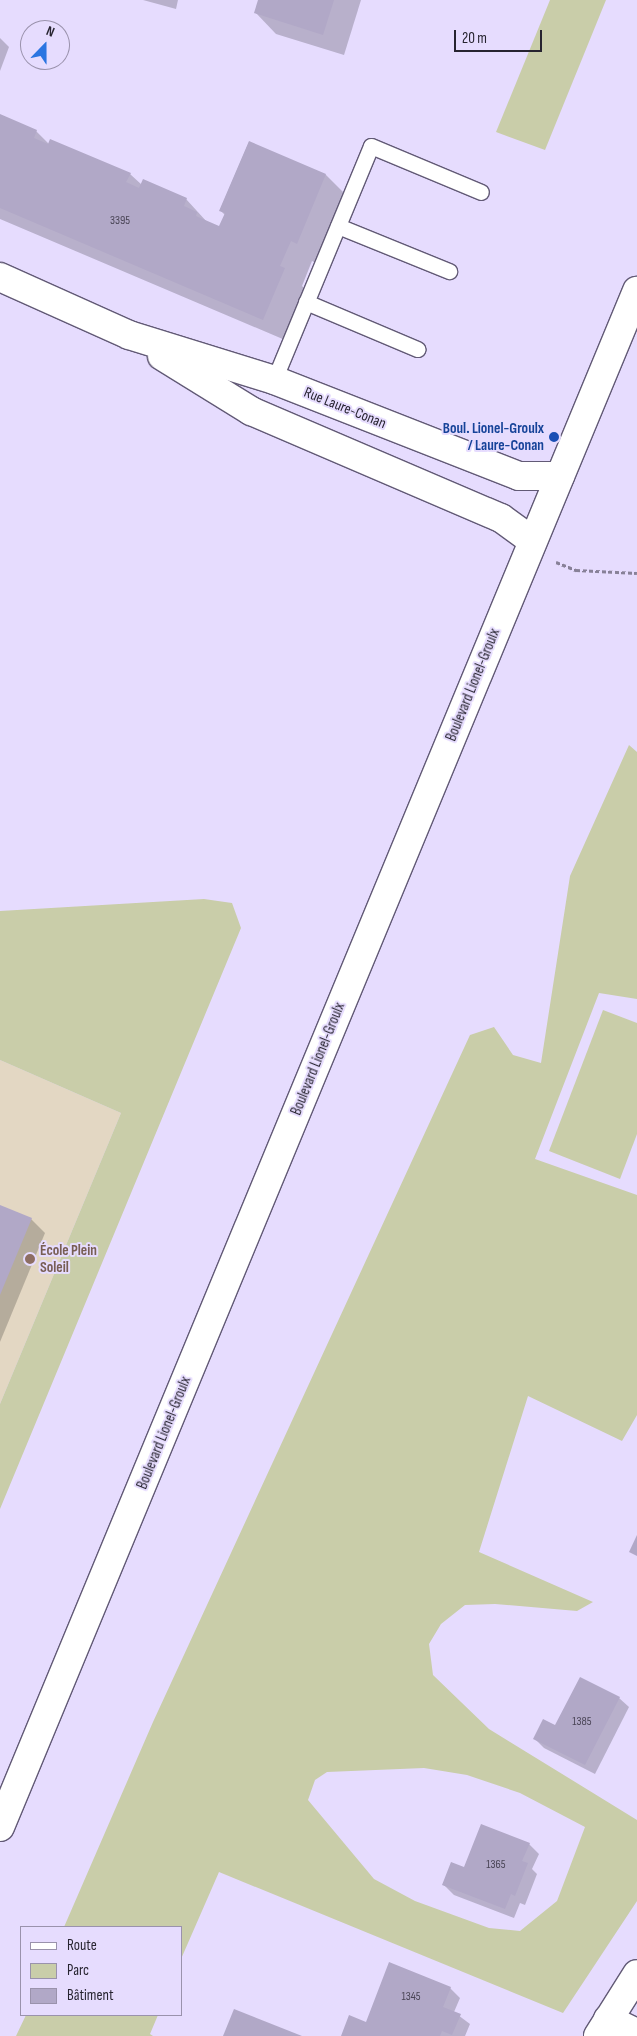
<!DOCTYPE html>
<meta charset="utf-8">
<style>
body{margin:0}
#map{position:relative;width:637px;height:2036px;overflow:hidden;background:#e6dcfe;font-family:"Sofia Sans Condensed",sans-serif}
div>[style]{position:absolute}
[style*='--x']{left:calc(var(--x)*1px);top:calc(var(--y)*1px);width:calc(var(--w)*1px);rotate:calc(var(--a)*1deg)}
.education>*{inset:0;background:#e3d7c3}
.green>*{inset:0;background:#c9cda9}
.shadow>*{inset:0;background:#0003}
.building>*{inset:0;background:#b1a8c7}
.path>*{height:3px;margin-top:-1.5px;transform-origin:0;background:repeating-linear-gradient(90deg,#888198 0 4px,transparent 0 6.5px)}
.roads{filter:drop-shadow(1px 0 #625a76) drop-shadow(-1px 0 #625a76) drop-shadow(0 1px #625a76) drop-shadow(0 -1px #625a76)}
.service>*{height:15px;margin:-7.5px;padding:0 7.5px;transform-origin:7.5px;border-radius:7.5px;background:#fff}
.minor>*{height:28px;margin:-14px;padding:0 14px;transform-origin:14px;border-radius:14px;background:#fff}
.secondary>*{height:28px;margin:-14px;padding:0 14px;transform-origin:14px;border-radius:14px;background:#fff}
.dots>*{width:14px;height:14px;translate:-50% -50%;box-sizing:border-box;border:2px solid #e6dcfe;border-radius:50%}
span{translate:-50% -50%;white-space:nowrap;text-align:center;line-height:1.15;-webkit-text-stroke:4px #e6dcfe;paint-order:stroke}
.number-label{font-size:12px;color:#4a4556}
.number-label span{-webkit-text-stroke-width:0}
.street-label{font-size:15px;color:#272430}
.transit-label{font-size:15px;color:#164399;font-weight:700}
.right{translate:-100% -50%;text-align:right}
.education-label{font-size:15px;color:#785e54;font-weight:700}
.left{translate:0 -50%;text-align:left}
.legend{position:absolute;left:20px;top:1926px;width:162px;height:90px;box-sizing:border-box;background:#e6dcfe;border:1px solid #9a92ac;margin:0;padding:6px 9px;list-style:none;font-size:15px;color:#272430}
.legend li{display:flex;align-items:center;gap:10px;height:25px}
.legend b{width:25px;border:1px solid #9a92ac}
.north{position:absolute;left:20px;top:20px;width:50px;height:50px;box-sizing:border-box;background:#e6dcfe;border:1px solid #9a92ac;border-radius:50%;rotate:22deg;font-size:14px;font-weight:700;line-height:20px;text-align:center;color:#272430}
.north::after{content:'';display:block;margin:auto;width:18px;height:22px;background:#2b75e1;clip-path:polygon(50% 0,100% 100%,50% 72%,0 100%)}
.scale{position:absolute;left:454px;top:30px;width:88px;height:22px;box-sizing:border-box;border:2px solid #272430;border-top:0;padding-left:6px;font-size:15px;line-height:18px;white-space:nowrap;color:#272430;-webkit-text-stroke:4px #e6dcfe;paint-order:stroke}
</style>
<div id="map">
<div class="education">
<div style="clip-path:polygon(0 1060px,121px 1113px,0 1404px)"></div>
</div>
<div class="green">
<div style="clip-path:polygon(550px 0,606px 0,545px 150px,496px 132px)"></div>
<div style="clip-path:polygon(evenodd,629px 745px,637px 752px,637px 999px,599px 993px,535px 1159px,637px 1195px,637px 1415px,622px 1441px,528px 1396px,479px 1552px,593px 1602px,577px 1611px,495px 1604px,465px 1605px,441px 1624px,429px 1644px,433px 1675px,489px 1729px,637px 1820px,637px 1901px,563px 2013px,219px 1872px,181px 1959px,181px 1927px,64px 1927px,153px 1722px,470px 1035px,494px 1027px,513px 1055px,541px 1063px,570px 876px,629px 745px,424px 1768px,467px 1775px,520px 1793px,585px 1827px,557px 1901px,520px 1931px,489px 1928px,415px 1901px,374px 1879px,308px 1800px,315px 1780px,327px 1772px,424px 1768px)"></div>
<div style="clip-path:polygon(204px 899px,232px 903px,241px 928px,0 1509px,0 1404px,121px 1113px,0 1060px,0 911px)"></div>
<div style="clip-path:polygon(603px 1010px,637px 1023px,637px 1134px,620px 1179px,549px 1151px)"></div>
<div style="clip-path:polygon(26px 2015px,158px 2015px,150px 2034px,153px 2036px,16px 2036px)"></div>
</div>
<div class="shadow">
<div style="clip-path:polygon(143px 0,178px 0,176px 9px)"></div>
<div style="clip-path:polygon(259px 0,361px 0,344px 55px,276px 34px,255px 12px)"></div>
<div style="clip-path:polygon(0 38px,9px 47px,0 71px)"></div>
<div style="clip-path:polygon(0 115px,36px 131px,49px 144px,130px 174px,142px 185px,186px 199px,207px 222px,220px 228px,225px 215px,220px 210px,249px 142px,326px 175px,347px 196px,318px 264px,312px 261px,302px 286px,306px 290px,285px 340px,0 219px)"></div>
<div style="clip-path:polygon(0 1206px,31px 1219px,45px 1233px,0 1342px)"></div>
<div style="clip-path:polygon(619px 1698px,629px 1707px,595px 1774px,544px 1748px,534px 1738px)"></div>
<div style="clip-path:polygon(529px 1844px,539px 1854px,532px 1869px,537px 1874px,525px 1905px,520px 1903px,514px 1918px,454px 1895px,444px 1885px)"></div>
<div style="clip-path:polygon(450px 1988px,460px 1998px,454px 2012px,470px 2024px,465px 2036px,342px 2036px)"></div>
</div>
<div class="building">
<div style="clip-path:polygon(258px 0,334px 0,323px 35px,254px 13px)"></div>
<div style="clip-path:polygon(0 114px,37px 130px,34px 138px,48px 144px,50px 139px,131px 173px,126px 182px,139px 188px,143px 179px,187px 198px,184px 206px,197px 212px,196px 216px,219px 226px,225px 213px,219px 211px,249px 141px,326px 174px,297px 244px,291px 241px,280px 266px,285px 268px,263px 320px,0 208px)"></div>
<div style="clip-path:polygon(0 1205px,32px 1218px,0 1295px)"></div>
<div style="clip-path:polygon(637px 1535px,637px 1556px,629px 1552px)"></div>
<div style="clip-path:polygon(580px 1677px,620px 1697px,585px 1765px,533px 1739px,543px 1719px,555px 1725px)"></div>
<div style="clip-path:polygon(481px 1824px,530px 1843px,522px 1861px,528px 1863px,515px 1896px,511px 1894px,505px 1909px,442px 1885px,451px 1862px,464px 1867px)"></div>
<div style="clip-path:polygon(389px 1962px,451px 1987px,443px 2007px,461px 2014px,452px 2035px,442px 2031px,440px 2036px,341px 2036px,349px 2015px,366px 2022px)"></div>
<div style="clip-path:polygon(234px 2009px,302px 2036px,223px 2036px)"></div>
</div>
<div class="path">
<div style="--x:556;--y:562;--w:22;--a:22"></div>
<div style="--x:576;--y:570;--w:61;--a:2.8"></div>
</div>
<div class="roads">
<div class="service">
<div style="--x:338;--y:226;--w:120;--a:22.1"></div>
<div style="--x:306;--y:302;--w:121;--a:22.9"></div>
<div style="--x:274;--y:380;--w:253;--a:-67.5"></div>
<div style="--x:371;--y:146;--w:119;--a:22.7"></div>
</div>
<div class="minor">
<div style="--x:0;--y:277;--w:141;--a:24.2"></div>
<div style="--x:129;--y:335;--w:152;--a:17.2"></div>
<div style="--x:274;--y:380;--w:263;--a:21.4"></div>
<div style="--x:519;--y:476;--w:41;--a:0"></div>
<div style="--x:162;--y:356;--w:105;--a:31.7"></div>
<div style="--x:251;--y:411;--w:272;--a:23.2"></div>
<div style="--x:501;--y:518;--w:39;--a:36"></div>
<div style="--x:608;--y:2019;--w:32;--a:26"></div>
<div style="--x:598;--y:2036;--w:73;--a:-57.8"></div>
</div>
<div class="secondary">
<div style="--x:0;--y:1827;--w:1663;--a:-67.48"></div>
</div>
</div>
<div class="dots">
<div style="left:554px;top:437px;background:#1a4fb4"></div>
<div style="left:30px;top:1259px;background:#8d6e63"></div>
</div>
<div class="number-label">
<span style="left:120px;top:221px">3395</span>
<span style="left:582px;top:1722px">1385</span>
<span style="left:496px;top:1865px">1365</span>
<span style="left:411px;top:1997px">1345</span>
</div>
<div class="street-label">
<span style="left:345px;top:408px;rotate:22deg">Rue Laure-Conan</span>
<span style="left:473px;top:685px;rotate:-68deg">Boulevard Lionel-Groulx</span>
<span style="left:318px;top:1059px;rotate:-68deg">Boulevard Lionel-Groulx</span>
<span style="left:164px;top:1433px;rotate:-68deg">Boulevard Lionel-Groulx</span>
</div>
<div class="transit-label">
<span class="right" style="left:544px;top:437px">Boul. Lionel-Groulx<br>/ Laure-Conan</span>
</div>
<div class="education-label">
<span class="left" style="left:40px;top:1259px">École Plein<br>Soleil</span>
</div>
<ul class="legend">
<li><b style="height:6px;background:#fff"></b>Route</li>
<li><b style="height:14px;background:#c9cda9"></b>Parc</li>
<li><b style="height:14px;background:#b1a8c7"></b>Bâtiment</li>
</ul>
<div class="north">N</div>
<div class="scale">20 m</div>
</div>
